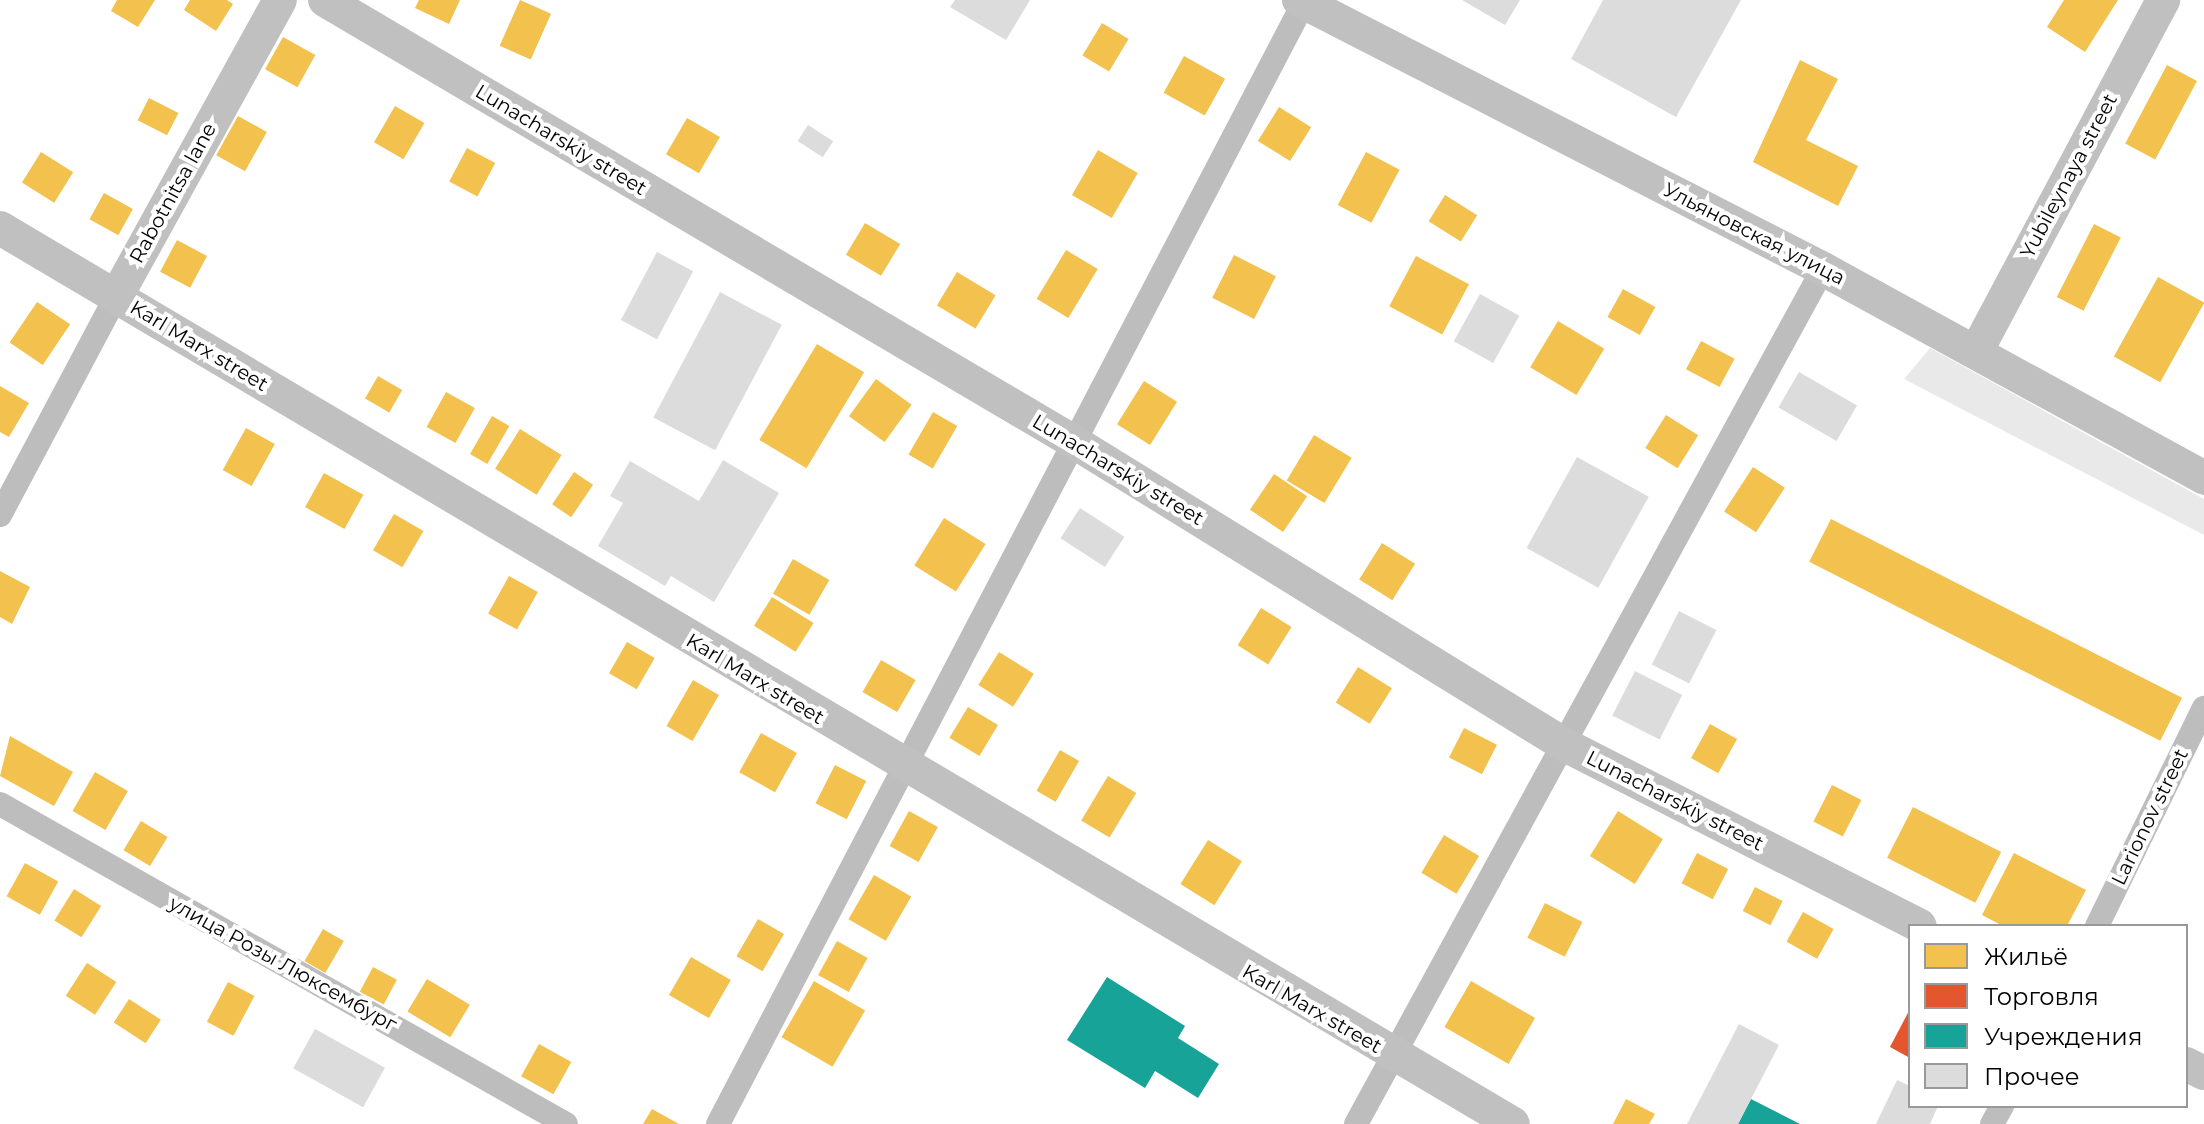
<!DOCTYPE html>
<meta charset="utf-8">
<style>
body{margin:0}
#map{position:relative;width:2204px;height:1124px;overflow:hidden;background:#fff;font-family:Montserrat,sans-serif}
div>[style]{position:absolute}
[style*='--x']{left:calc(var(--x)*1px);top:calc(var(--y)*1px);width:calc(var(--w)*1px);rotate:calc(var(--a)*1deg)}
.green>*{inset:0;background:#e9e9e9}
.homes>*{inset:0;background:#f2c14e;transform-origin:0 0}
.shops>*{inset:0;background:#e4572e}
.public>*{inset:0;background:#17a398}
.building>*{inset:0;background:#dcdcdc;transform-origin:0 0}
.street>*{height:24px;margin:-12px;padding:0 12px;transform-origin:12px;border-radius:12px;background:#bdbdbd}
.secondary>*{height:34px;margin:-17px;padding:0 17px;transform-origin:17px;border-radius:17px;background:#c0c0c0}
span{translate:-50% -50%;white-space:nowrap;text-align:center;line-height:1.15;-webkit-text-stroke:8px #fff;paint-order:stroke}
.street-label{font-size:20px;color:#000}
.legend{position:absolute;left:1908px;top:924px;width:280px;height:184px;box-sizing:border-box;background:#fff;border:2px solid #999;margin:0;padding:10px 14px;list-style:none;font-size:24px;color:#000}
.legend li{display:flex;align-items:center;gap:16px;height:40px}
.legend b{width:40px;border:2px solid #999}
</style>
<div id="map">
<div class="green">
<div style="clip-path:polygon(1930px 348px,2204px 499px,2204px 535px,1904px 379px)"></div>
</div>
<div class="homes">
<div style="clip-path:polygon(117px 0,155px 0,138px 27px,111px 11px)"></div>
<div style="clip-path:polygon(190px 0,227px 0,233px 4px,216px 31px,184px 10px)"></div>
<div style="clip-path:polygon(419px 0,460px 0,449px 24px,415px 8px)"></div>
<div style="left:520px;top:0;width:34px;height:50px;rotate:24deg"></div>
<div style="clip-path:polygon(2064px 0,2118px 0,2085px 52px,2047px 27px)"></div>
<div style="left:1102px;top:23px;width:31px;height:38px;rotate:31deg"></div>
<div style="left:283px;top:37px;width:37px;height:37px;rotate:29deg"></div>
<div style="left:1184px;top:56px;width:47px;height:42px;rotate:29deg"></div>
<div style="clip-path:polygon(1800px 60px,1838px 79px,1806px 140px,1858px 166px,1838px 206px,1753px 162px)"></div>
<div style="left:2167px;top:65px;width:34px;height:89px;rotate:28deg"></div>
<div style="left:149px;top:98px;width:33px;height:25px;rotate:27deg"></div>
<div style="left:395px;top:106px;width:34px;height:42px;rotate:30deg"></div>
<div style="left:1279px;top:107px;width:38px;height:40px;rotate:32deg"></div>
<div style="left:238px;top:116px;width:33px;height:45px;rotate:29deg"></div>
<div style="left:687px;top:118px;width:38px;height:42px;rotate:30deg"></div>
<div style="left:467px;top:148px;width:32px;height:38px;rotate:28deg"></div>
<div style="left:1098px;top:150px;width:46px;height:52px;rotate:30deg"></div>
<div style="left:41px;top:152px;width:38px;height:36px;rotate:32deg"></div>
<div style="left:1366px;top:152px;width:38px;height:60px;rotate:28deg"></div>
<div style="left:104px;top:193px;width:33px;height:30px;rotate:29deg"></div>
<div style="left:1445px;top:195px;width:38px;height:31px;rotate:32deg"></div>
<div style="left:865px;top:223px;width:41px;height:37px;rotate:31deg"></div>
<div style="left:2094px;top:224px;width:30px;height:82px;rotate:27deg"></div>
<div style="left:177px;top:240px;width:34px;height:36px;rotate:28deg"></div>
<div style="left:1066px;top:250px;width:37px;height:57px;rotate:31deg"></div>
<div style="left:1234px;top:255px;width:47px;height:48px;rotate:27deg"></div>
<div style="left:1416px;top:256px;width:60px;height:57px;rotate:28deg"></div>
<div style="left:957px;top:272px;width:45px;height:39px;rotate:31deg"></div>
<div style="left:2158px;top:277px;width:53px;height:91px;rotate:29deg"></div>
<div style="left:1623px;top:289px;width:37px;height:32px;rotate:29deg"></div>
<div style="left:37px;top:302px;width:40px;height:49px;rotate:34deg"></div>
<div style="left:1558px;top:321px;width:54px;height:54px;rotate:31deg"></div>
<div style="left:1701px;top:341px;width:38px;height:32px;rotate:28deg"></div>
<div style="left:817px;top:344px;width:55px;height:112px;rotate:31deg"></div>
<div style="left:378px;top:376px;width:28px;height:26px;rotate:30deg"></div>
<div style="left:876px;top:379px;width:44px;height:46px;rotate:36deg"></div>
<div style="left:1144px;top:381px;width:39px;height:51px;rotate:32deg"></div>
<div style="clip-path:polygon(0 386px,29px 403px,9px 437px,0 432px)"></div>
<div style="left:446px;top:392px;width:33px;height:40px;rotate:29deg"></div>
<div style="left:933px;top:412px;width:28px;height:49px;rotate:30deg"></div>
<div style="left:1666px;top:415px;width:38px;height:39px;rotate:32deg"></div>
<div style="left:492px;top:416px;width:20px;height:44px;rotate:30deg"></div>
<div style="left:246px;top:428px;width:33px;height:48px;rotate:29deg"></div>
<div style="left:520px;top:429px;width:49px;height:47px;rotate:32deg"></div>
<div style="left:1314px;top:435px;width:44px;height:53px;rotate:31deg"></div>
<div style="left:1753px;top:467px;width:38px;height:53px;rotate:33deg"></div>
<div style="left:574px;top:472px;width:23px;height:39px;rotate:34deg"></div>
<div style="left:324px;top:473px;width:45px;height:39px;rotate:29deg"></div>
<div style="left:1274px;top:474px;width:40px;height:43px;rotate:34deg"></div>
<div style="left:394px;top:514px;width:34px;height:42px;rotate:30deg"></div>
<div style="left:944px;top:518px;width:49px;height:56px;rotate:32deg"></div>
<div style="left:1831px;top:519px;width:394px;height:48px;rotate:27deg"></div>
<div style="left:1382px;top:543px;width:39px;height:43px;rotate:32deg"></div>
<div style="left:793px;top:559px;width:42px;height:40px;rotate:30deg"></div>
<div style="clip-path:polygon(0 571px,30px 587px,12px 624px,0 617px)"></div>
<div style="left:509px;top:576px;width:33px;height:43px;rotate:29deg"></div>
<div style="left:772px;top:597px;width:49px;height:34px;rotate:32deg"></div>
<div style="left:1261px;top:608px;width:36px;height:44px;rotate:32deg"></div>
<div style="left:627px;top:642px;width:32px;height:36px;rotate:30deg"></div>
<div style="left:999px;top:652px;width:41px;height:39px;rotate:32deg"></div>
<div style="left:881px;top:660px;width:40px;height:37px;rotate:30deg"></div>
<div style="left:1358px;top:667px;width:40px;height:42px;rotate:32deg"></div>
<div style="left:693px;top:680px;width:30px;height:53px;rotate:30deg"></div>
<div style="left:968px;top:707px;width:35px;height:36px;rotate:31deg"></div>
<div style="left:1710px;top:724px;width:31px;height:39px;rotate:29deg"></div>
<div style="left:1464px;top:728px;width:37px;height:33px;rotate:27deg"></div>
<div style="left:761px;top:733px;width:41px;height:45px;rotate:29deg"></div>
<div style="clip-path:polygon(10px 736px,73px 772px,54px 806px,0 776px)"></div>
<div style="left:1060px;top:750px;width:22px;height:47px;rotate:30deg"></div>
<div style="left:835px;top:765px;width:35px;height:43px;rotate:27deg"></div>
<div style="left:95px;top:772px;width:38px;height:45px;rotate:30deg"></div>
<div style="left:1108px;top:776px;width:33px;height:52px;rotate:31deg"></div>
<div style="left:1832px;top:785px;width:33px;height:41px;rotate:27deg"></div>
<div style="left:1913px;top:807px;width:99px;height:57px;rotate:27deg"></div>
<div style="left:909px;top:811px;width:33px;height:40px;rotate:29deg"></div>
<div style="left:1618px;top:811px;width:53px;height:53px;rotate:32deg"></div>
<div style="left:141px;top:821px;width:31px;height:34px;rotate:31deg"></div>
<div style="left:1444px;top:835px;width:41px;height:44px;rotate:31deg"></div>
<div style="left:1208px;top:840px;width:40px;height:52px;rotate:32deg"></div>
<div style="left:1697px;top:853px;width:35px;height:34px;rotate:27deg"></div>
<div style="clip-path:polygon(2014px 853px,2086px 890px,2067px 926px,2003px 926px,1982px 915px)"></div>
<div style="left:25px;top:863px;width:38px;height:38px;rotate:29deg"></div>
<div style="left:874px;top:875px;width:43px;height:51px;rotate:30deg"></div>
<div style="left:1755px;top:887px;width:31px;height:27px;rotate:27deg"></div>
<div style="left:74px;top:889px;width:32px;height:37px;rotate:32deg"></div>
<div style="left:1545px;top:903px;width:42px;height:39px;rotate:27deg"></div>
<div style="left:1803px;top:912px;width:35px;height:34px;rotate:29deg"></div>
<div style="left:758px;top:919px;width:30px;height:43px;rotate:30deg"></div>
<div style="left:323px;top:929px;width:24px;height:37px;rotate:30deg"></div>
<div style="left:837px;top:941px;width:35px;height:39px;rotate:29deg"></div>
<div style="left:691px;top:957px;width:46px;height:44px;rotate:30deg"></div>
<div style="left:87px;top:963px;width:35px;height:39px;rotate:33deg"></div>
<div style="left:373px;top:967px;width:27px;height:28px;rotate:28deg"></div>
<div style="left:427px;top:979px;width:50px;height:38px;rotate:31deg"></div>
<div style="left:814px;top:981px;width:59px;height:65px;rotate:30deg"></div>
<div style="left:1471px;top:981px;width:74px;height:53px;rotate:30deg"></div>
<div style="left:228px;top:982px;width:30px;height:45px;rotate:28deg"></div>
<div style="left:129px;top:999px;width:38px;height:28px;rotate:33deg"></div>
<div style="left:539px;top:1044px;width:37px;height:37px;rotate:29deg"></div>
<div style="clip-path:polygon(1626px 1099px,1655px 1114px,1649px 1124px,1613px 1124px)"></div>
<div style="clip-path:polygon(652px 1109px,679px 1124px,643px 1124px)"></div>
</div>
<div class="shops">
<div style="clip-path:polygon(1910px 1009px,1910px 1058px,1890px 1047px)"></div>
</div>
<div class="public">
<div style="clip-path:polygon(1107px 977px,1185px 1026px,1178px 1038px,1219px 1064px,1198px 1098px,1155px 1071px,1145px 1088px,1067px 1040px)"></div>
<div style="clip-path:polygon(1751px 1099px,1800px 1124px,1738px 1124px)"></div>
</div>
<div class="building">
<div style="clip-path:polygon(955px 0,1030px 0,1006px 40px,950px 7px)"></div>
<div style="clip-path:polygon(1462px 0,1520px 0,1505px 25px)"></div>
<div style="clip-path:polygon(1603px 0,1741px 0,1676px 117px,1571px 59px)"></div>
<div style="left:808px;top:125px;width:30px;height:19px;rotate:33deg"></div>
<div style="left:657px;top:252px;width:41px;height:77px;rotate:28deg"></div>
<div style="left:720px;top:292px;width:70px;height:142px;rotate:28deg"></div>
<div style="left:1480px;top:294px;width:45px;height:54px;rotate:29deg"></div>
<div style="left:1799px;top:372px;width:67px;height:41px;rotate:30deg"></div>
<div style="left:1577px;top:457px;width:82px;height:104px;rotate:29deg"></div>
<div style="clip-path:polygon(723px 460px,779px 493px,714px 602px,671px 576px,665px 586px,598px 546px,623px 503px,610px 496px,630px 461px,699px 501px)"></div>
<div style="left:1080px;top:508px;width:53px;height:36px;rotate:33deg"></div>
<div style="left:1679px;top:611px;width:42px;height:60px;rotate:27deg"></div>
<div style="left:1635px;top:671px;width:53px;height:50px;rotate:27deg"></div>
<div style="clip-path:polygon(1739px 1024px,1779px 1045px,1738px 1124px,1687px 1124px)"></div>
<div style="left:315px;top:1029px;width:80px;height:45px;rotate:29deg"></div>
<div style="clip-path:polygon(1897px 1080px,1910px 1086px,1910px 1106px,1938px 1106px,1930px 1124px,1876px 1124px)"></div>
</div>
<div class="street">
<div style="--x:0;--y:515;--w:247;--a:-62"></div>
<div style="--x:0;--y:804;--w:650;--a:29.48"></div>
<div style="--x:2097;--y:926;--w:243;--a:-63.9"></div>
<div style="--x:718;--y:1124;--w:1268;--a:-62.42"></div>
<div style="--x:1356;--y:1124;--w:974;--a:-61.36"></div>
<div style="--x:1992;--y:1124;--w:21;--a:-61"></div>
</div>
<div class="secondary">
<div style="--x:325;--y:0;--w:870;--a:30.55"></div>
<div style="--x:1074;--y:442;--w:577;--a:31.68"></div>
<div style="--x:1565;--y:745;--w:398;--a:27"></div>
<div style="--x:1299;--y:0;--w:589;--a:27.17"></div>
<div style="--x:1823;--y:269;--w:435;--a:28.7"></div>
<div style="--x:0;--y:228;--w:1758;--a:30.63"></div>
<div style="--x:116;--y:297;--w:339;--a:-61.1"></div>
<div style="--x:1976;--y:352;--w:399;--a:-62"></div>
<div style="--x:2186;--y:1064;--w:20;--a:27"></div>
</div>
<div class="street-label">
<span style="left:561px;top:140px;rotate:31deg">Lunacharskiy street</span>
<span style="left:2069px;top:176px;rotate:-62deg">Yubileynaya street</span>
<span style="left:173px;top:193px;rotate:-61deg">Rabotnitsa lane</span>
<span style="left:1754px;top:234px;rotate:27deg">Ульяновская улица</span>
<span style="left:199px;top:346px;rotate:31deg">Karl Marx street</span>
<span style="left:1118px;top:470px;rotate:31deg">Lunacharskiy street</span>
<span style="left:755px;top:679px;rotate:31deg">Karl Marx street</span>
<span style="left:1675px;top:801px;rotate:27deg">Lunacharskiy street</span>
<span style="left:2150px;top:817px;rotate:-64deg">Larionov street</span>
<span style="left:283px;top:964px;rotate:29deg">улица Розы Люксембург</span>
<span style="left:1312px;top:1009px;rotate:30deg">Karl Marx street</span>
</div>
<ul class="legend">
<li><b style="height:22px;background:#f2c14e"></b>Жильё</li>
<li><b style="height:22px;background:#e4572e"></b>Торговля</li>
<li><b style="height:22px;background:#17a398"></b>Учреждения</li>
<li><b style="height:22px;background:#dcdcdc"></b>Прочее</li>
</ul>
</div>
